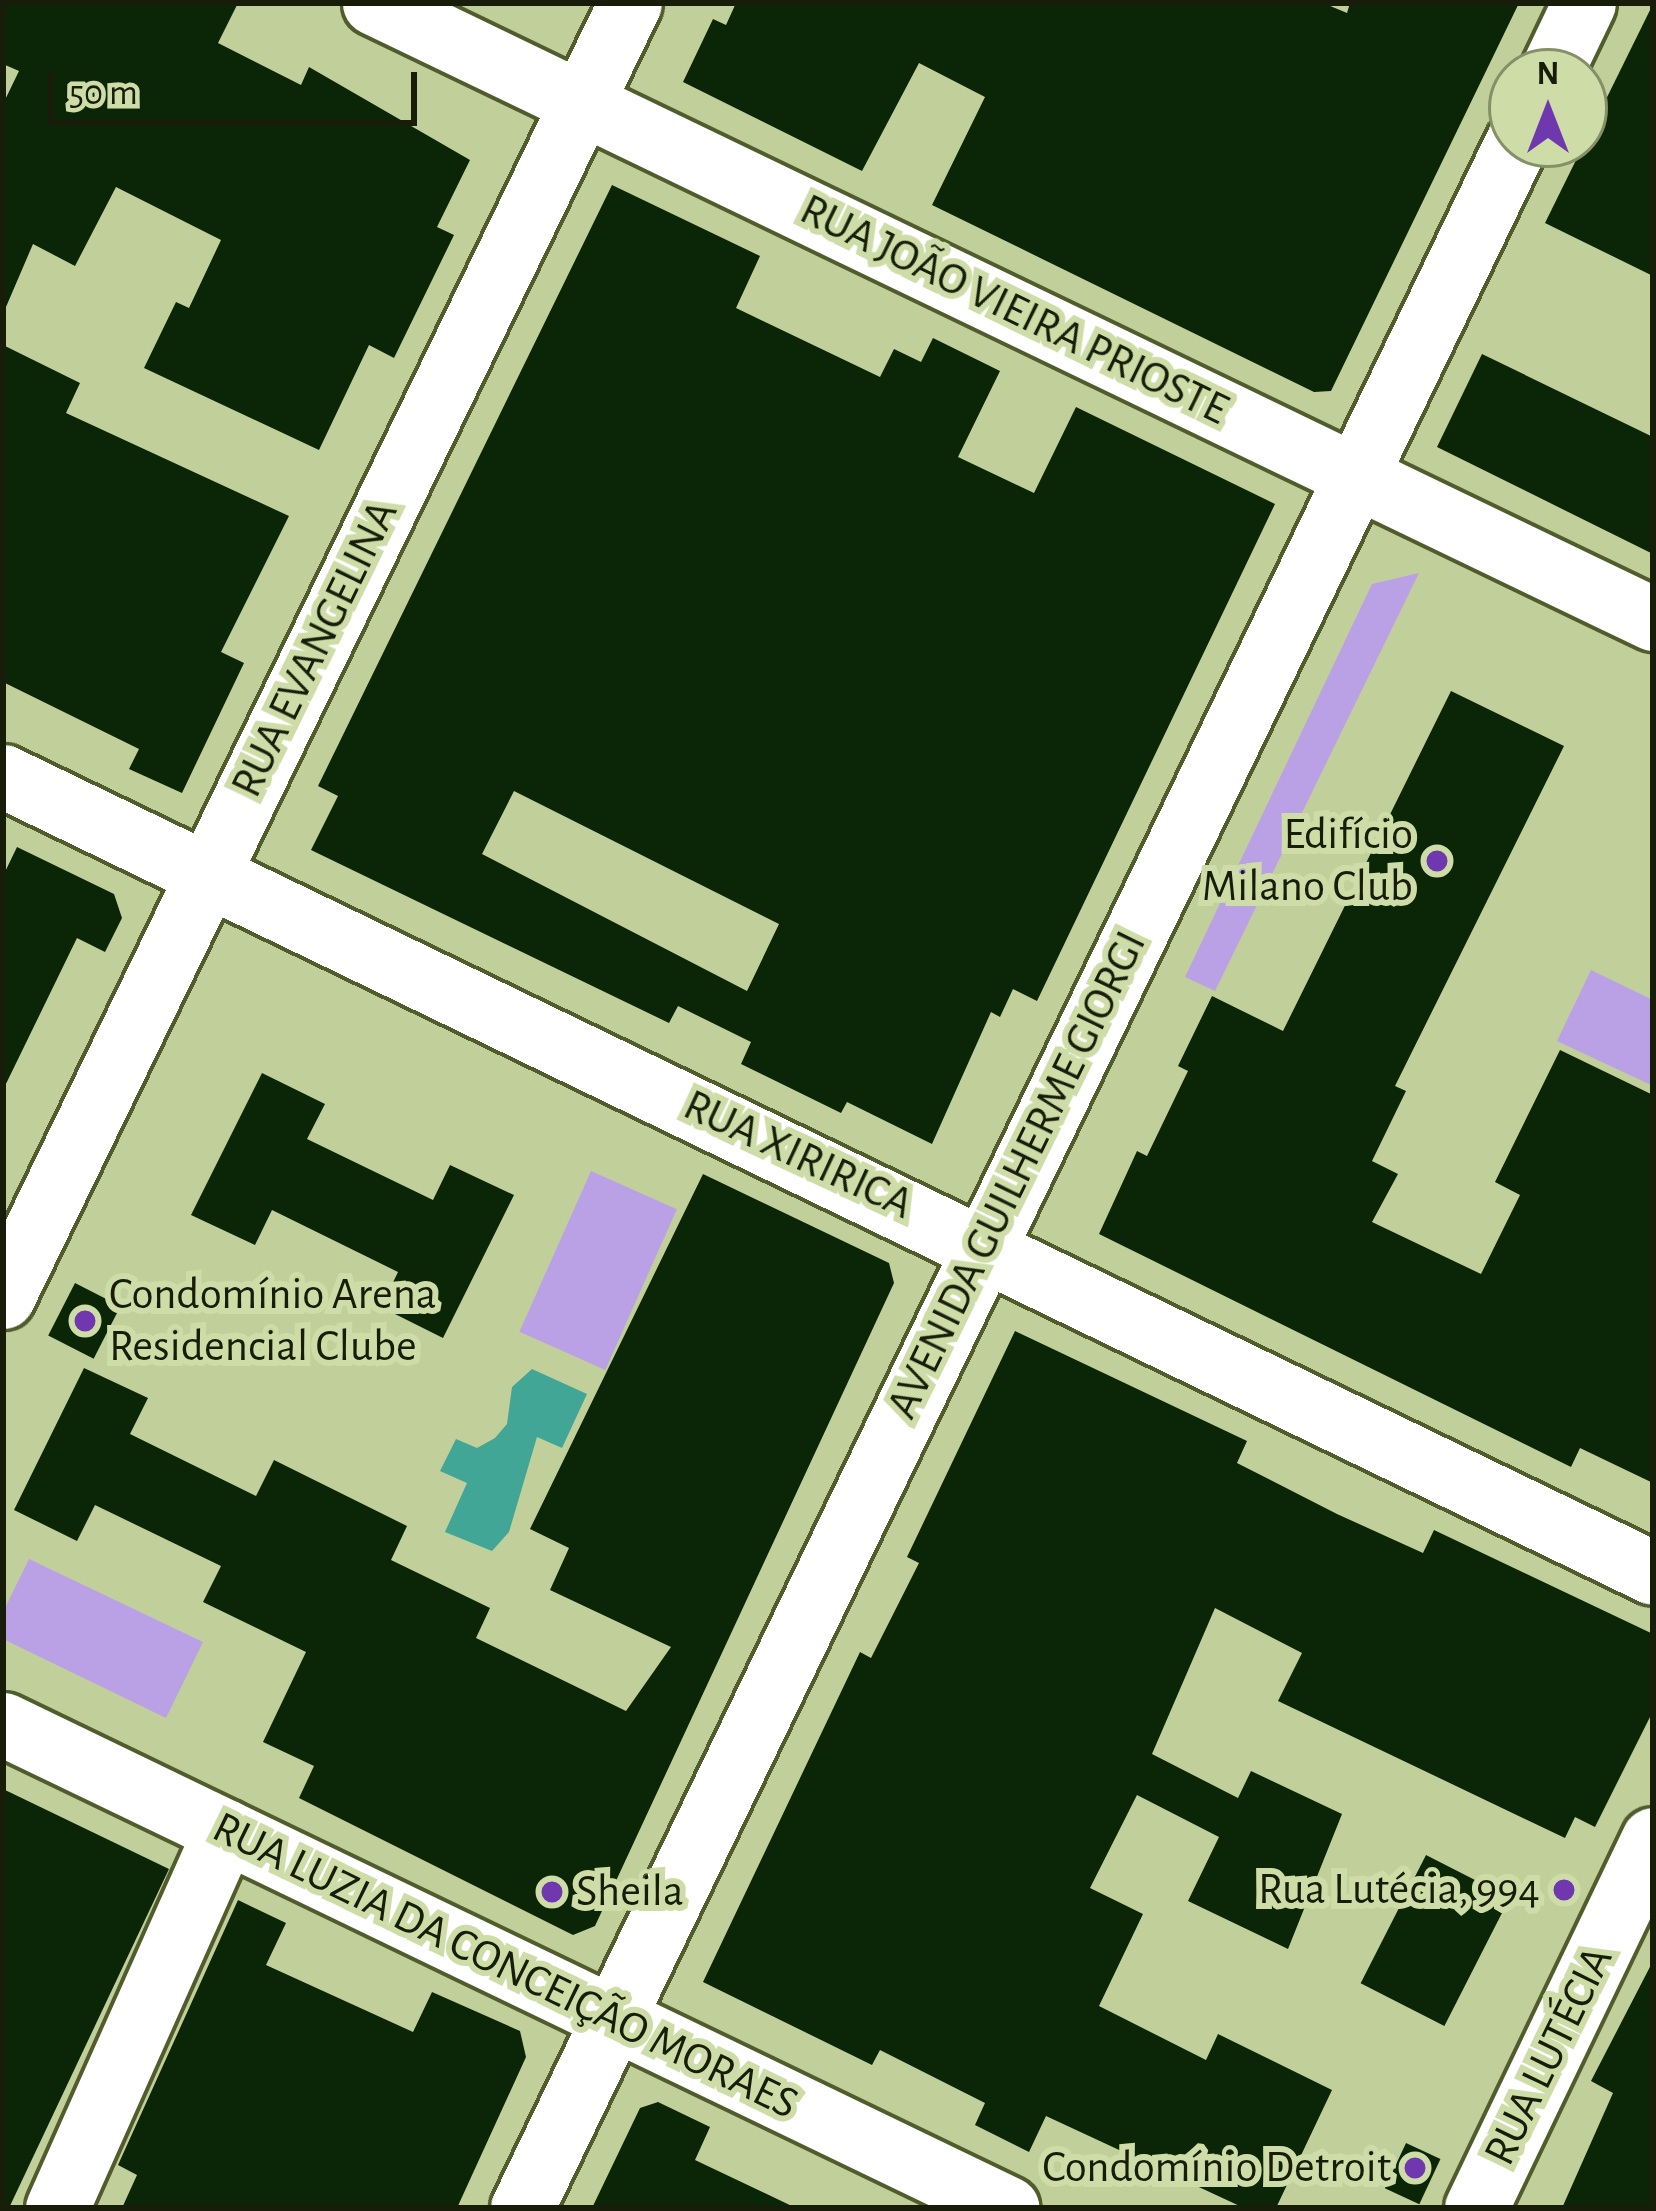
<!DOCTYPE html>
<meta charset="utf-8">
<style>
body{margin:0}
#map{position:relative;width:1656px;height:2211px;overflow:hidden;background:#c1cf9b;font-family:"Alegreya Sans",sans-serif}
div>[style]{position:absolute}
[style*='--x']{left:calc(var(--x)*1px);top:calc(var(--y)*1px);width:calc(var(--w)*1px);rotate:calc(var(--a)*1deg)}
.green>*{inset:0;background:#baa1e6;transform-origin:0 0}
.water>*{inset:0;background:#41a696}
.building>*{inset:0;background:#0a2606;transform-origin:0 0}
.roads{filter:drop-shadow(3px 0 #515c2d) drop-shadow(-3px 0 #515c2d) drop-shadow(0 3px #515c2d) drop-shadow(0 -3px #515c2d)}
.minor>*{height:63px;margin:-31.5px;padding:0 31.5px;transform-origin:31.5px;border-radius:31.5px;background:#fff}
.dots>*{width:33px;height:33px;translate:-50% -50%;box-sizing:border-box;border:6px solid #cedda8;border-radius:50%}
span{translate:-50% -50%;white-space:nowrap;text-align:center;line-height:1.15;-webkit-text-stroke:12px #cedda8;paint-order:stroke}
.street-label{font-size:45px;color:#181d09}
.poi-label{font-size:45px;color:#181d09}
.right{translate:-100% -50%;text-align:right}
.left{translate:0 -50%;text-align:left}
.frame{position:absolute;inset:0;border:6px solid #181d09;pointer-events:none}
.north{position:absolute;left:1488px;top:48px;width:120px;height:120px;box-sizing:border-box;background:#cedda8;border:3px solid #859068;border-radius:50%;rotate:0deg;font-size:33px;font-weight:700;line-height:48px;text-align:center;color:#181d09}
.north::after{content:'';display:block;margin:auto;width:42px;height:54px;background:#6f38af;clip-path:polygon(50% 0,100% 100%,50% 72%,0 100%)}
.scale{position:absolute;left:48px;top:72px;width:369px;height:54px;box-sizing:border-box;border:6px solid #181d09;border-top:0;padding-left:15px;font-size:36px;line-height:42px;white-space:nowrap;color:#181d09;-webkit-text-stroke:9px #cedda8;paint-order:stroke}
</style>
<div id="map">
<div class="green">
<div style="clip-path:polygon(1419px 573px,1215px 991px,1185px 977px,1372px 584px)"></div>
<div style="clip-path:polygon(1591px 970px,1653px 1000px,1653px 1086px,1557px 1041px)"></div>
<div style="left:591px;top:1171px;width:94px;height:176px;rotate:24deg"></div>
<div style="clip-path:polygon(29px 1559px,203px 1642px,166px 1718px,3px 1639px,3px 1612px)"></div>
</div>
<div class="water">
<div style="clip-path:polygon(532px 1369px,587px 1394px,562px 1448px,537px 1437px,509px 1532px,492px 1551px,445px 1532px,467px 1483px,440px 1471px,456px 1439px,477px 1448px,495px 1438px,507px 1424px,512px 1387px)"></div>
</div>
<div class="building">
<div style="clip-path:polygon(3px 3px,238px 3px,218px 43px,301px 85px,309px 67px,470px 160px,437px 227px,454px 235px,394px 358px,369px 345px,319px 450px,144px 368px,176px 302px,189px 308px,221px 240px,116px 187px,75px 266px,33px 244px,3px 314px,3px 104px,19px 71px,3px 64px)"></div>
<div style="clip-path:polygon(736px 3px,1323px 3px,1347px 13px,1350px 3px,1519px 3px,1331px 391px,1314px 392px,932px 205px,985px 97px,919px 63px,862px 171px,683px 82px,713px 19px,726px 25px)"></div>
<div style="clip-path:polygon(1653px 4px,1653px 276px,1545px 223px)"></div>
<div style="clip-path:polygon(evenodd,612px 185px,760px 256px,736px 308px,880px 377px,894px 349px,921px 362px,933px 338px,1000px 371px,958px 457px,1034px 493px,1076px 407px,1275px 504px,1037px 1001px,1013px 989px,1000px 1017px,991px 1012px,932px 1144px,847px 1102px,841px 1113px,741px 1064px,751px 1042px,678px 1006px,669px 1023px,311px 850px,338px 796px,318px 786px,612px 185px,514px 791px,779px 924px,747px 991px,482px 854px,514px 791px)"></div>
<div style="clip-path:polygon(3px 345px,80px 383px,66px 413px,289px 516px,221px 652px,244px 663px,182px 793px,129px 769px,139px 749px,3px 682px)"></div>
<div style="clip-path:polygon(1482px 354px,1653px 437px,1653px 554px,1437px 447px)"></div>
<div style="clip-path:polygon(1451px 691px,1564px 746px,1395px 1086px,1406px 1091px,1372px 1161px,1398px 1174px,1372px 1222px,1481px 1274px,1520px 1195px,1495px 1182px,1560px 1050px,1653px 1095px,1653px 1483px,1580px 1448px,1571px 1467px,1099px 1234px,1137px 1151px,1147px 1156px,1188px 1071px,1178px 1066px,1212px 996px,1283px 1031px)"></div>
<div style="clip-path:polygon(17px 847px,114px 894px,122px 918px,105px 952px,77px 938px,3px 1090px,3px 876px)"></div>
<div style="clip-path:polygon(262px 1073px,325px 1104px,307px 1139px,433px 1200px,450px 1165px,514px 1195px,443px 1338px,381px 1307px,398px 1272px,272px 1210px,255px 1245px,191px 1215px)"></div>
<div style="clip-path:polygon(703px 1174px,889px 1263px,894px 1283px,595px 1926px,573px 1935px,299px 1798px,314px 1766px,263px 1742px,306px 1652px,203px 1602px,221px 1566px,95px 1505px,77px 1541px,14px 1510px,84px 1368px,148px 1398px,130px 1434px,256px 1496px,274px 1460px,407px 1526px,391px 1560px,490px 1608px,476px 1638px,626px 1711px,671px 1647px,550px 1590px,569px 1548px,530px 1529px)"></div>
<div style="left:75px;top:1283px;width:51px;height:59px;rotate:27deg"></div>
<div style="clip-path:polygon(1015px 1331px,1247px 1441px,1237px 1463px,1337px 1514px,1423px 1553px,1434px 1530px,1653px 1634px,1653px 1711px,1595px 1827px,1575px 1817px,1565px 1838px,1278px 1701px,1302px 1653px,1215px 1608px,1152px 1754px,1238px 1798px,1251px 1771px,1342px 1814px,1288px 1949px,1188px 1901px,1219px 1837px,1137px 1795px,1090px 1888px,1143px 1914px,1099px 2006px,1206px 2060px,1218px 2034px,1332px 2090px,1276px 2208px,1244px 2208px,1046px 2116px,1029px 2152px,975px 2125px,985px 2103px,880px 2050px,872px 2065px,703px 1982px,860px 1652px,871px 1658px,919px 1563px,907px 1557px)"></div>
<div style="clip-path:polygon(3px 1789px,169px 1869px,9px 2208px,3px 2208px)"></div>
<div style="left:1426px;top:1855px;width:94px;height:144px;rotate:27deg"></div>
<div style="clip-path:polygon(238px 1900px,286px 1923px,266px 1965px,413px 2032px,432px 1992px,520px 2031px,526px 2057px,457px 2208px,122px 2208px,137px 2175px,118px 2165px)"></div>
<div style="clip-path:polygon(1653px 1961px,1653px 2208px,1562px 2208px,1613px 2093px,1591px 2081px)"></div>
<div style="clip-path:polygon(658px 2102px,710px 2127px,695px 2160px,796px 2208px,592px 2208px,640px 2108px)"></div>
<div style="left:1406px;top:2143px;width:38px;height:50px;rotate:25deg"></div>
</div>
<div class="roads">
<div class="minor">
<div style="--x:374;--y:3;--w:1420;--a:25.72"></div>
<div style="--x:1551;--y:72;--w:76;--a:-64.4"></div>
<div style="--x:3;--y:776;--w:1832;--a:25.78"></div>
<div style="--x:3;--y:1297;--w:1438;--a:-64.15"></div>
<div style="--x:3;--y:1724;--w:1115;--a:25.72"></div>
<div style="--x:57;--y:2208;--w:413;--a:-66"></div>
<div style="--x:522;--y:2208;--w:2291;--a:-64.29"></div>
<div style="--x:1476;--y:2208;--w:409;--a:-64.4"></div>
</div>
</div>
<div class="dots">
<div style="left:1437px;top:861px;background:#6f38af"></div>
<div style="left:85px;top:1321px;background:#6f38af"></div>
<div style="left:1564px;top:1890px;background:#6f38af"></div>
<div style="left:552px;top:1892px;background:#6f38af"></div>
<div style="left:1415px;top:2168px;background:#6f38af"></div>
</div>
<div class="street-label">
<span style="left:1014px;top:310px;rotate:26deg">RUA JOÃO VIEIRA PRIOSTE</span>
<span style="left:315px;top:649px;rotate:-64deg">RUA EVANGELINA</span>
<span style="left:798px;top:1155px;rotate:25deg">RUA XIRIRICA</span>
<span style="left:1017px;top:1175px;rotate:-64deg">AVENIDA GUILHERME GIORGI</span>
<span style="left:505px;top:1966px;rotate:26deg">RUA LUZIA DA CONCEIÇÃO MORAES</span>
<span style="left:1549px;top:2056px;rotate:-64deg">RUA LUTÉCIA</span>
</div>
<div class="poi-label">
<span class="right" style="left:1413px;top:861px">Edifício<br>Milano Club</span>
<span class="left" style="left:109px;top:1321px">Condomínio Arena<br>Residencial Clube</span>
<span class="right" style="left:1540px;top:1890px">Rua Lutécia, 994</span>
<span class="left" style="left:576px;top:1892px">Sheila</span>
<span class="right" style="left:1391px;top:2168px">Condomínio Detroit</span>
</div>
<div class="frame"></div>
<div class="north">N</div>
<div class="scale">50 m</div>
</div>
